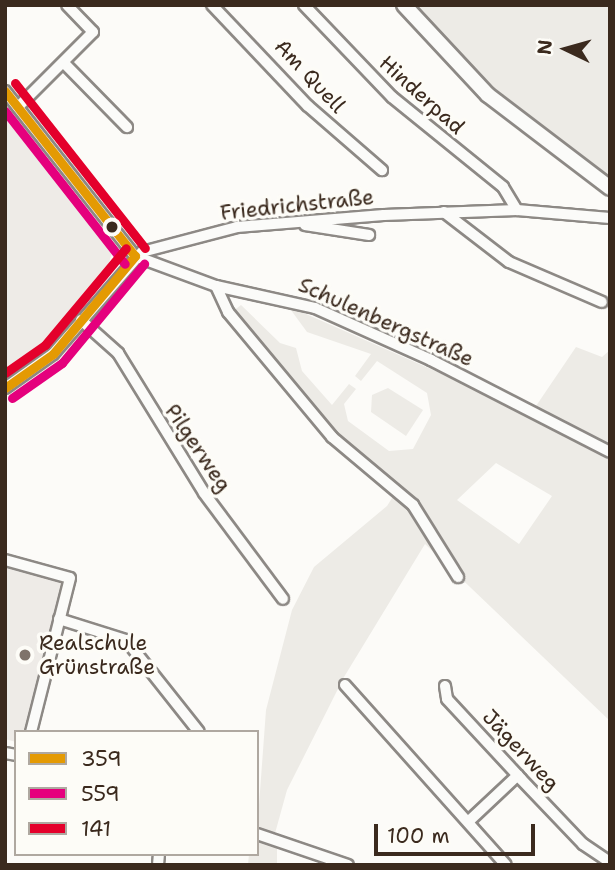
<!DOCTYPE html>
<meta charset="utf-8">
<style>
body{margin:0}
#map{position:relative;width:615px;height:870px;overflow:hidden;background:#fcfbf8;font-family:"Shantell Sans",sans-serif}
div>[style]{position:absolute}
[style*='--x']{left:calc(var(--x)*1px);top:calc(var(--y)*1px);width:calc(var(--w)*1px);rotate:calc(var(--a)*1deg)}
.built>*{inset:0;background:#eeebe7}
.green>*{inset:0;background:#edebe6}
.roads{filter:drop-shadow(2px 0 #8d8985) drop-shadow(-2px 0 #8d8985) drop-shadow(0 2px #8d8985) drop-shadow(0 -2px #8d8985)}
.minor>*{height:10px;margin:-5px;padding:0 5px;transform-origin:5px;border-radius:5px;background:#fbfbf9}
.major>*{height:14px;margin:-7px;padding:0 7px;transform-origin:7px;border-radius:7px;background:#fbfbf9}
.bus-1>*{height:9px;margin:-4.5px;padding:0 4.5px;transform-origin:4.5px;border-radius:4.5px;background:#e49a03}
.bus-2>*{height:9px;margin:-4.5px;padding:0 4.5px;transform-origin:4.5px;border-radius:4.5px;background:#e5007d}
.bus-3>*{height:9px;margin:-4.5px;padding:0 4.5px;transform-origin:4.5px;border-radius:4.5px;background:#e4002b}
.dots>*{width:19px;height:19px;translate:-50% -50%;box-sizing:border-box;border:4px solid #fdfcf7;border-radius:50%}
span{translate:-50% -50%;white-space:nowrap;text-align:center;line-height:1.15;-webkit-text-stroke:7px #fdfcf7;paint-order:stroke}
.street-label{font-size:21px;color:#3b2a1e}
.poi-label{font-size:21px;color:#3b2a1e}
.left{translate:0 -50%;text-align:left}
.frame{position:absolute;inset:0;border:7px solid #3b2a1e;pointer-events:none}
.legend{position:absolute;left:14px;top:730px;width:245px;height:126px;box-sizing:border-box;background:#fdfcf7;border:2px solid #afa8a0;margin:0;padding:9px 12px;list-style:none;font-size:21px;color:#3b2a1e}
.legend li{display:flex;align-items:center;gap:14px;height:35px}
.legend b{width:35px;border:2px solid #afa8a0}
.north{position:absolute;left:531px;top:14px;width:70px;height:70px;-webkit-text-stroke:5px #fdfcf7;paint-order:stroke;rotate:275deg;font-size:19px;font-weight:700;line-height:28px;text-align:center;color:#3b2a1e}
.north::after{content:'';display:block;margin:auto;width:24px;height:32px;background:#3b2a1e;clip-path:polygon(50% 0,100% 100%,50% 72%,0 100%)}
.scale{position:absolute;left:374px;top:824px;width:161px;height:32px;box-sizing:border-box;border:4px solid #3b2a1e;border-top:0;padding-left:9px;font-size:21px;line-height:24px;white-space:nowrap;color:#3b2a1e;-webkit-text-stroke:5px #fdfcf7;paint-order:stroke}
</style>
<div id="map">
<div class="built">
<div style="clip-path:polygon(5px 110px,114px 246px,105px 276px,45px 348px,5px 376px)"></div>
<div style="clip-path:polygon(5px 564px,65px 578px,25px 732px,16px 732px,16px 742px,5px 739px)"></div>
</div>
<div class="green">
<div style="clip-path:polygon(412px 5px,610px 5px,610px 182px,527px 120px)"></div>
<div style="clip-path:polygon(evenodd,241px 305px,280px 343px,296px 348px,302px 371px,332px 405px,349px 384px,356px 389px,344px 404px,348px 421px,389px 451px,413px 449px,431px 415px,427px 393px,377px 361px,361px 381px,355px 376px,371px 354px,307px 332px,288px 306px,526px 411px,536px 406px,576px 347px,602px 357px,610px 350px,610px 721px,425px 544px,344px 677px,287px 790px,274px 837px,257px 832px,266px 710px,292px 610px,314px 567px,387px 506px,399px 487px,338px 439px,232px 312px,241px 305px,496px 463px,552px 496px,519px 544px,457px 500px,496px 463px)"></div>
<div style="clip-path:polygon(388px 388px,423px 410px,406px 436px,371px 412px,372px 395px)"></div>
<div style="clip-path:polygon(257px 839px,277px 846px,277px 865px,248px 865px,249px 854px,257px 854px)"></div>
</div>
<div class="roads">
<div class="minor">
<div style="--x:212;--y:5;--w:139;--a:46.5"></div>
<div style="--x:308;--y:106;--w:98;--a:40.9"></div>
<div style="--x:304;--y:5;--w:127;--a:46.3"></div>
<div style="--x:392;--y:97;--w:143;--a:39"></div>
<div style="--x:503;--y:187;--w:27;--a:59"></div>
<div style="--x:64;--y:63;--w:90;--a:45.5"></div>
<div style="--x:5;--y:91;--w:210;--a:51.8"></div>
<div style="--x:18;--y:107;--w:106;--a:-45"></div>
<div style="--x:93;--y:32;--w:37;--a:-134"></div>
<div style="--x:444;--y:212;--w:82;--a:37.6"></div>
<div style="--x:509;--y:262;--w:101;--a:23.3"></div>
<div style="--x:305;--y:225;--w:65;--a:8.9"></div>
<div style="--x:135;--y:256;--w:86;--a:20.3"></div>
<div style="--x:216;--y:286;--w:101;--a:12.5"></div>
<div style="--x:315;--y:308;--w:127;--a:24.1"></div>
<div style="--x:431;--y:360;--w:201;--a:27.2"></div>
<div style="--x:216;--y:286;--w:29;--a:65"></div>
<div style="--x:228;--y:312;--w:163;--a:50.2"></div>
<div style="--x:332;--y:437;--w:106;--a:40"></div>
<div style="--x:413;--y:505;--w:85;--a:58"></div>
<div style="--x:81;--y:320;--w:50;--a:41.7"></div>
<div style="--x:118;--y:353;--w:164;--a:58.4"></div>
<div style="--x:204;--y:493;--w:132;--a:53.3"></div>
<div style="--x:5;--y:388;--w:59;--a:-35.3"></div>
<div style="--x:53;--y:354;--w:135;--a:-48.9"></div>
<div style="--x:142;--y:252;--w:98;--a:-14.7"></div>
<div style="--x:237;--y:227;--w:147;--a:-4.7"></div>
<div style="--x:384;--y:215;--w:133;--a:-2.2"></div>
<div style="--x:517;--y:210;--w:93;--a:4.9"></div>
<div style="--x:5;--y:560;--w:67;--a:15.5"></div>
<div style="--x:70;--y:578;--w:159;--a:104.2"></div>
<div style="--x:59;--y:619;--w:70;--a:17.4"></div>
<div style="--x:126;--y:640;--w:117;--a:51.6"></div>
<div style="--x:345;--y:685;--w:241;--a:48.2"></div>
<div style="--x:445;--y:686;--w:13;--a:81"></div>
<div style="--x:447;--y:699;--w:109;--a:47.2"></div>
<div style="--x:521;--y:779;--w:90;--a:46.4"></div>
<div style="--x:583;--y:844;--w:32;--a:34"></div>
<div style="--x:5;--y:753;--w:11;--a:10"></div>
<div style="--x:469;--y:821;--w:67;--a:-43.2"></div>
<div style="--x:257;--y:834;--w:96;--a:18.8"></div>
<div style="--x:158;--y:865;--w:11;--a:-85"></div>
</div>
<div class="major">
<div style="--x:404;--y:5;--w:123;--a:47"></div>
<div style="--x:488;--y:95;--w:153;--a:37.3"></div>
</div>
</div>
<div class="bus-1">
<div style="--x:5;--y:91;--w:210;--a:51.8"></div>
<div style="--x:5;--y:388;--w:59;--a:-35.3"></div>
<div style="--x:53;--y:354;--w:128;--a:-50.1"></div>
</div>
<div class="bus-2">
<div style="--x:5;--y:111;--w:194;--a:51.9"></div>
<div style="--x:12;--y:398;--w:61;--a:-35"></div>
<div style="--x:62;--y:363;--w:129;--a:-50.4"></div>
</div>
<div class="bus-3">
<div style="--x:15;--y:83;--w:210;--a:51.8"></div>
<div style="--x:5;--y:373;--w:49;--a:-35"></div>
<div style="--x:45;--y:345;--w:126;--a:-50.1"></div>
</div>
<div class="dots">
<div style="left:112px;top:227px;background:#3b2a1e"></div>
<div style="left:25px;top:655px;background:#7f736a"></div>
</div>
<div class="street-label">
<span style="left:310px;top:76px;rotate:47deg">Am Quell</span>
<span style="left:422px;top:95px;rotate:42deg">Hinderpad</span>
<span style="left:297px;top:205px;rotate:-6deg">Friedrichstraße</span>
<span style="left:386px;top:322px;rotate:24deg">Schulenbergstraße</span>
<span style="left:198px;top:448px;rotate:56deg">Pilgerweg</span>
<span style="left:521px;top:750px;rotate:47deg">Jägerweg</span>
</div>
<div class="poi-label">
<span class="left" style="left:39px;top:655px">Realschule<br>Grünstraße</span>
</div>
<div class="frame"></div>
<ul class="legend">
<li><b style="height:9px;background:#e49a03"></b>359</li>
<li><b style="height:9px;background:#e5007d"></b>559</li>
<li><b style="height:9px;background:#e4002b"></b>141</li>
</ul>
<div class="north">N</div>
<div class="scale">100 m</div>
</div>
